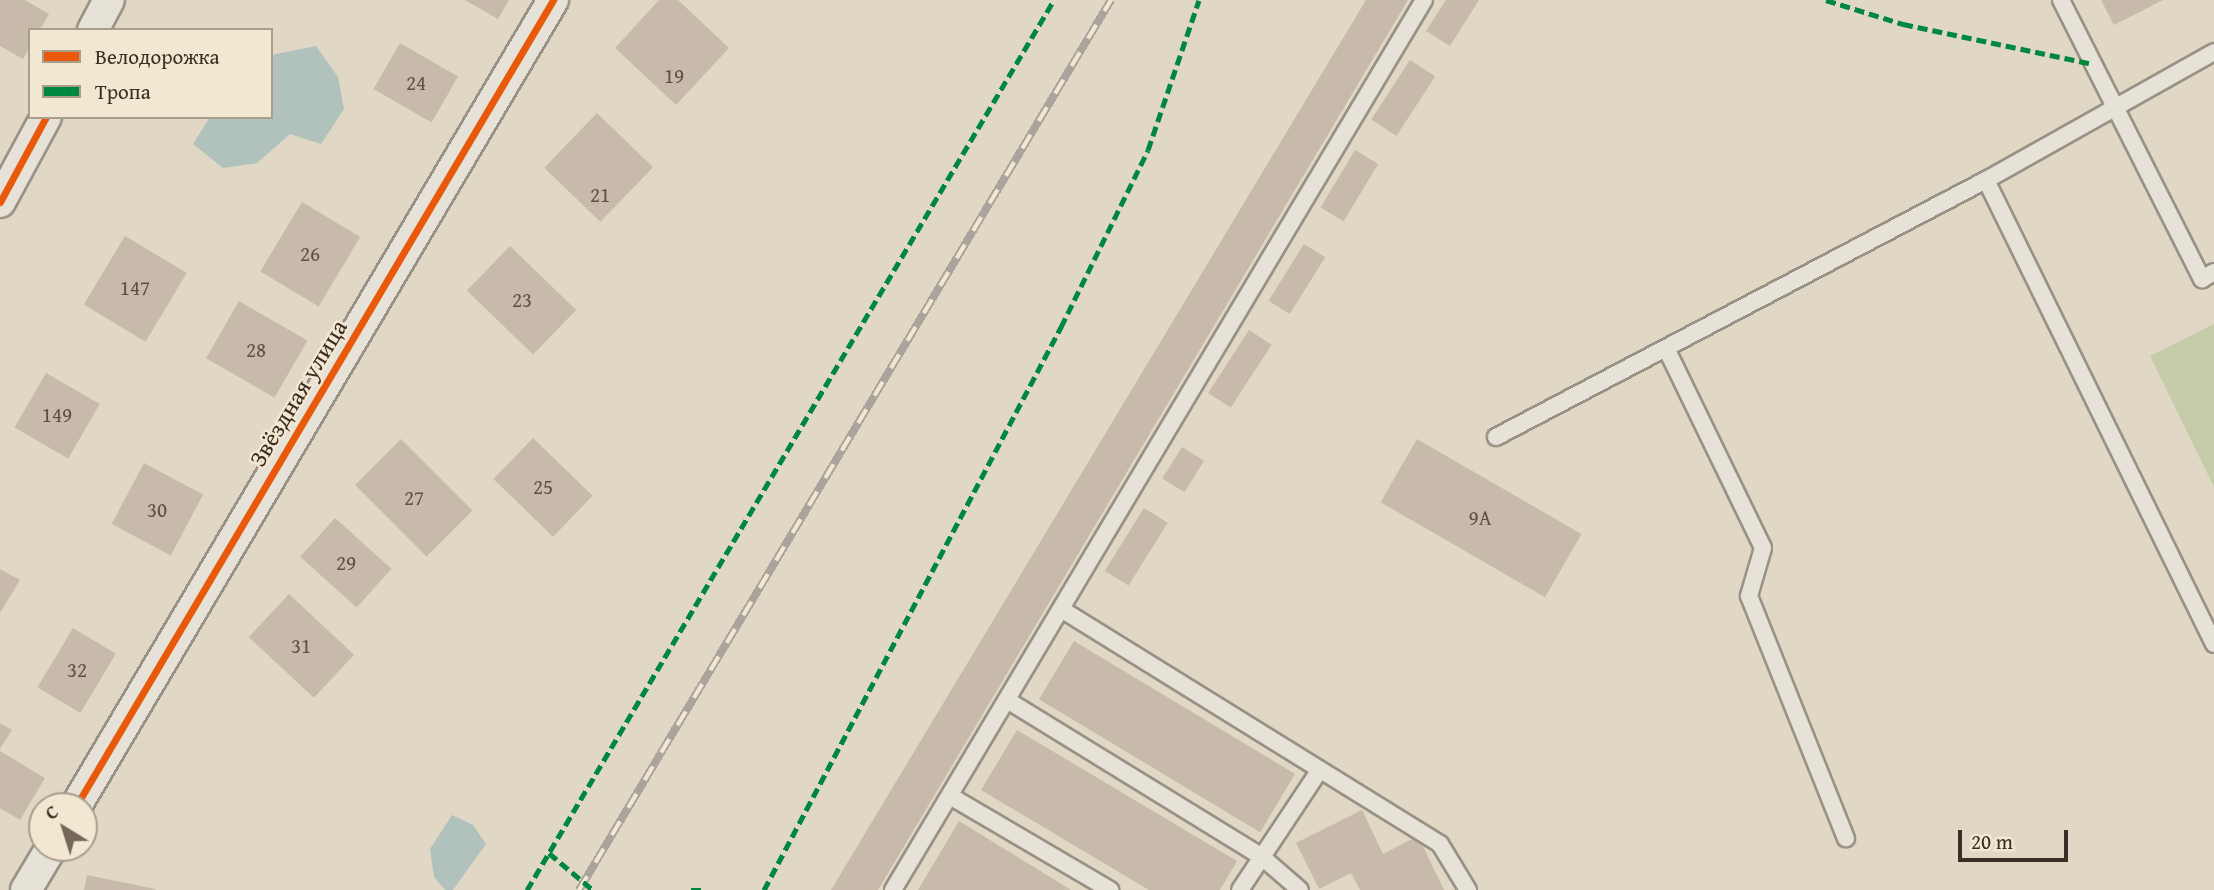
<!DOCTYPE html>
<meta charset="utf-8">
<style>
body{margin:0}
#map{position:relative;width:2214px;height:890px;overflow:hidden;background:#e0d7c4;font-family:"Gentium Book Plus",serif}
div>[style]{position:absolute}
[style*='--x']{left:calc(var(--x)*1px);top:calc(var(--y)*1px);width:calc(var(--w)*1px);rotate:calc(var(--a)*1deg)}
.green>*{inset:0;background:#c6cbaa}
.water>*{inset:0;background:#b1c2bd}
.building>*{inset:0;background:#c8baab;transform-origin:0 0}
.roads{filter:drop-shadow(2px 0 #989185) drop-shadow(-2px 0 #989185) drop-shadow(0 2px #989185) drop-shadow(0 -2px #989185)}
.lane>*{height:16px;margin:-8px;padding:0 8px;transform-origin:8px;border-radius:8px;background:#e7e2d8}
.street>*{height:30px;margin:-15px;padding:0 15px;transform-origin:15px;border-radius:15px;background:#e7e2d8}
.rail>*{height:8px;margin-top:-4px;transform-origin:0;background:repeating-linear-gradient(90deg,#f2e8d2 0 16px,#aaa49c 0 32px);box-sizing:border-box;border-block:2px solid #aaa49c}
.quiet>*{height:5px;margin-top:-2.5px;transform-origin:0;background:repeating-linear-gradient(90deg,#00873e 0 10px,transparent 0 15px)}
.cycleway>*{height:7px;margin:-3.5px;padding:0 3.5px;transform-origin:3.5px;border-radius:3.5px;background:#e8590c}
span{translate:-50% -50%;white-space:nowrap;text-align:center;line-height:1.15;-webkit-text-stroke:5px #f2e8d2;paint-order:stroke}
.number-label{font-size:21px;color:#5f5045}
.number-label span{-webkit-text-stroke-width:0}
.street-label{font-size:24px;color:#3c2c23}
.legend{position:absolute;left:28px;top:28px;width:245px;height:91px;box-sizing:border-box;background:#f2e8d2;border:2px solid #a99d8c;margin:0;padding:9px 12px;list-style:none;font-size:21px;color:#3c2c23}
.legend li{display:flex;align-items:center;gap:14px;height:35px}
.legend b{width:35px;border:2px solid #a99d8c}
.north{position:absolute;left:28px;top:792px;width:70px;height:70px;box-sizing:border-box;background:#f2e8d2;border:2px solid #a99d8c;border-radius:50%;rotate:322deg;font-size:19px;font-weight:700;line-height:28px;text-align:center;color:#3c2c23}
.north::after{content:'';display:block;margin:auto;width:24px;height:32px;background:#75685b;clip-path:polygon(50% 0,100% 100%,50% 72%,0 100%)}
.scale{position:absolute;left:1958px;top:830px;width:110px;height:32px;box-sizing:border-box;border:4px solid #3c2c23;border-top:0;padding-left:9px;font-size:21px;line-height:24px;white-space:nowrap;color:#3c2c23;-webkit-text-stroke:5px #f2e8d2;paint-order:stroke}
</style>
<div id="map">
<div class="green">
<div style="clip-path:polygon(2214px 324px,2214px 487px,2150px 356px)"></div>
</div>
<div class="water">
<div style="clip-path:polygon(316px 46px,338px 77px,344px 109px,321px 144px,290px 134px,257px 163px,223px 168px,193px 144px,210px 117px,271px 117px,271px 55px)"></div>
<div style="clip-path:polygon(452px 815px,473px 825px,486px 844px,453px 890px,445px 890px,434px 877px,430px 849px)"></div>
</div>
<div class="building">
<div style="clip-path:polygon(0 0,25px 0,49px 14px,40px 30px,30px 30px,30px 47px,23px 59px,0 46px)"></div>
<div style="clip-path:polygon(465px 0,509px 0,498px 19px)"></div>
<div style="clip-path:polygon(659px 0,678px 0,729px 48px,676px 105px,615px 48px)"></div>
<div style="clip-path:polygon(1366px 0,1408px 0,878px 890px,831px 890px)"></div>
<div style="clip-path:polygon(1446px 0,1479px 0,1450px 46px,1426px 31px)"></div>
<div style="clip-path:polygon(2101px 0,2163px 0,2114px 25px)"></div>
<div style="left:400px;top:43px;width:67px;height:53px;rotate:30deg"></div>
<div style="left:1410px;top:60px;width:30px;height:71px;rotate:33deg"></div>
<div style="left:597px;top:113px;width:78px;height:76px;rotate:44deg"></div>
<div style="left:1355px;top:150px;width:27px;height:67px;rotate:31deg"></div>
<div style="left:302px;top:202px;width:68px;height:81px;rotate:31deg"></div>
<div style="left:125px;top:236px;width:72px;height:80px;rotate:31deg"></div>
<div style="left:1304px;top:244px;width:25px;height:67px;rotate:32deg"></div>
<div style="left:510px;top:246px;width:92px;height:62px;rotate:44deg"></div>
<div style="left:239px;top:301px;width:79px;height:66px;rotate:30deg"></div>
<div style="left:1249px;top:330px;width:27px;height:75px;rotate:33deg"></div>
<div style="left:46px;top:373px;width:62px;height:63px;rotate:30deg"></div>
<div style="left:533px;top:438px;width:83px;height:57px;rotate:44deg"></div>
<div style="left:401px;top:439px;width:101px;height:65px;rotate:45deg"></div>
<div style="left:1417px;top:439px;width:190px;height:73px;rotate:30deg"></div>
<div style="left:1182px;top:447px;width:26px;height:37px;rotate:32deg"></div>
<div style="left:144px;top:463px;width:67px;height:69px;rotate:28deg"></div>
<div style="left:1144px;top:508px;width:28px;height:74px;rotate:32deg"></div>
<div style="left:335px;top:518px;width:76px;height:52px;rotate:42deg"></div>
<div style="clip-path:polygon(0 569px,20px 580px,0 613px)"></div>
<div style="left:289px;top:594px;width:89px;height:59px;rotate:43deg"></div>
<div style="left:73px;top:628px;width:50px;height:69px;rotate:31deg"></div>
<div style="left:1074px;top:641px;width:258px;height:68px;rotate:31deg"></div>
<div style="clip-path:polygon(0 723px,12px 730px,0 749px)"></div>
<div style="clip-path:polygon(1017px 730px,1237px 861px,1220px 890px,1149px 890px,981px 790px)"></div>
<div style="clip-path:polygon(0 751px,45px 778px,20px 820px,0 808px)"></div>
<div style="clip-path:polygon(1362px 810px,1383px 854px,1418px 836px,1444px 890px,1360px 890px,1351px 873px,1319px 889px,1296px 843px)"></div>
<div style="clip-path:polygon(959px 821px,1071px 890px,918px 890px)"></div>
<div style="clip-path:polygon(87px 875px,156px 889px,155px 890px,84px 890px)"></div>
</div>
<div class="roads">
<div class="lane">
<div style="--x:2061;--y:0;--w:313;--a:63.2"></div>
<div style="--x:2202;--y:279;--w:14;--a:-30"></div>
<div style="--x:1986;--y:180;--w:517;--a:63.83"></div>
<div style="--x:1666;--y:348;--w:222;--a:64.1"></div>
<div style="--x:1763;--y:548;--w:50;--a:106.3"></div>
<div style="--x:1749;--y:596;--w:261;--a:68.2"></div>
<div style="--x:1496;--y:437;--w:553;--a:-27.68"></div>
<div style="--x:1986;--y:180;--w:261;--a:-29.3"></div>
<div style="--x:1061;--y:609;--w:446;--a:31.8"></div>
<div style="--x:1440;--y:844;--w:54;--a:58.7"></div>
<div style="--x:1007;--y:700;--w:299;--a:31.6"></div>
<div style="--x:1262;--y:857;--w:50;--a:41"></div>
<div style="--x:950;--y:796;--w:186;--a:30.4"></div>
<div style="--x:893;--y:890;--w:1036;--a:-59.18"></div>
<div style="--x:1240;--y:890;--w:143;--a:-56.4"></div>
</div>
<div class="street">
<div style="--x:93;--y:30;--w:34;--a:-62"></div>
<div style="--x:0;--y:202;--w:97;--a:-61.6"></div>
<div style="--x:76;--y:806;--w:937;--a:-59.38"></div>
<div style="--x:26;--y:890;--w:49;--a:-59.2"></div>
</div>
</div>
<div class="rail">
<div style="--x:579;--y:890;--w:1037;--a:-59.13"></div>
</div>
<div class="quiet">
<div style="--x:1826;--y:0;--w:81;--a:17.3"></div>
<div style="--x:1903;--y:24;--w:193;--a:11.9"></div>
<div style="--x:549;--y:853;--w:57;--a:40.1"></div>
<div style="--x:527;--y:890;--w:1034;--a:-59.37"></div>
<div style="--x:691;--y:890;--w:13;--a:0"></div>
<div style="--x:764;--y:890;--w:637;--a:-62.19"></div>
<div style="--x:1061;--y:327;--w:197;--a:-63.8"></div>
<div style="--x:1148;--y:150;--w:158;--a:-71.2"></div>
</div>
<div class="cycleway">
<div style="--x:0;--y:202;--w:97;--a:-61.6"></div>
<div style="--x:76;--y:806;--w:937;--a:-59.38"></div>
</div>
<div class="number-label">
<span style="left:674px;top:76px">19</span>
<span style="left:416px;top:83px">24</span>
<span style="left:600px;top:195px">21</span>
<span style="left:310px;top:254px">26</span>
<span style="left:135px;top:288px">147</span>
<span style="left:522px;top:300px">23</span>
<span style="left:256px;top:350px">28</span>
<span style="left:57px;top:415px">149</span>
<span style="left:543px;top:487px">25</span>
<span style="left:414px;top:498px">27</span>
<span style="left:157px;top:510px">30</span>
<span style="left:1480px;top:518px">9А</span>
<span style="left:346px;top:563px">29</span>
<span style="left:301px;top:646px">31</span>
<span style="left:77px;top:670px">32</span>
</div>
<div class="street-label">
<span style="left:298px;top:393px;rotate:-59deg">Звёздная улица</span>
</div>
<ul class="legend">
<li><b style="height:9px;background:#e8590c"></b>Велодорожка</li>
<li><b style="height:9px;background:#00873e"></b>Тропа</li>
</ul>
<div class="north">С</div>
<div class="scale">20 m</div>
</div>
